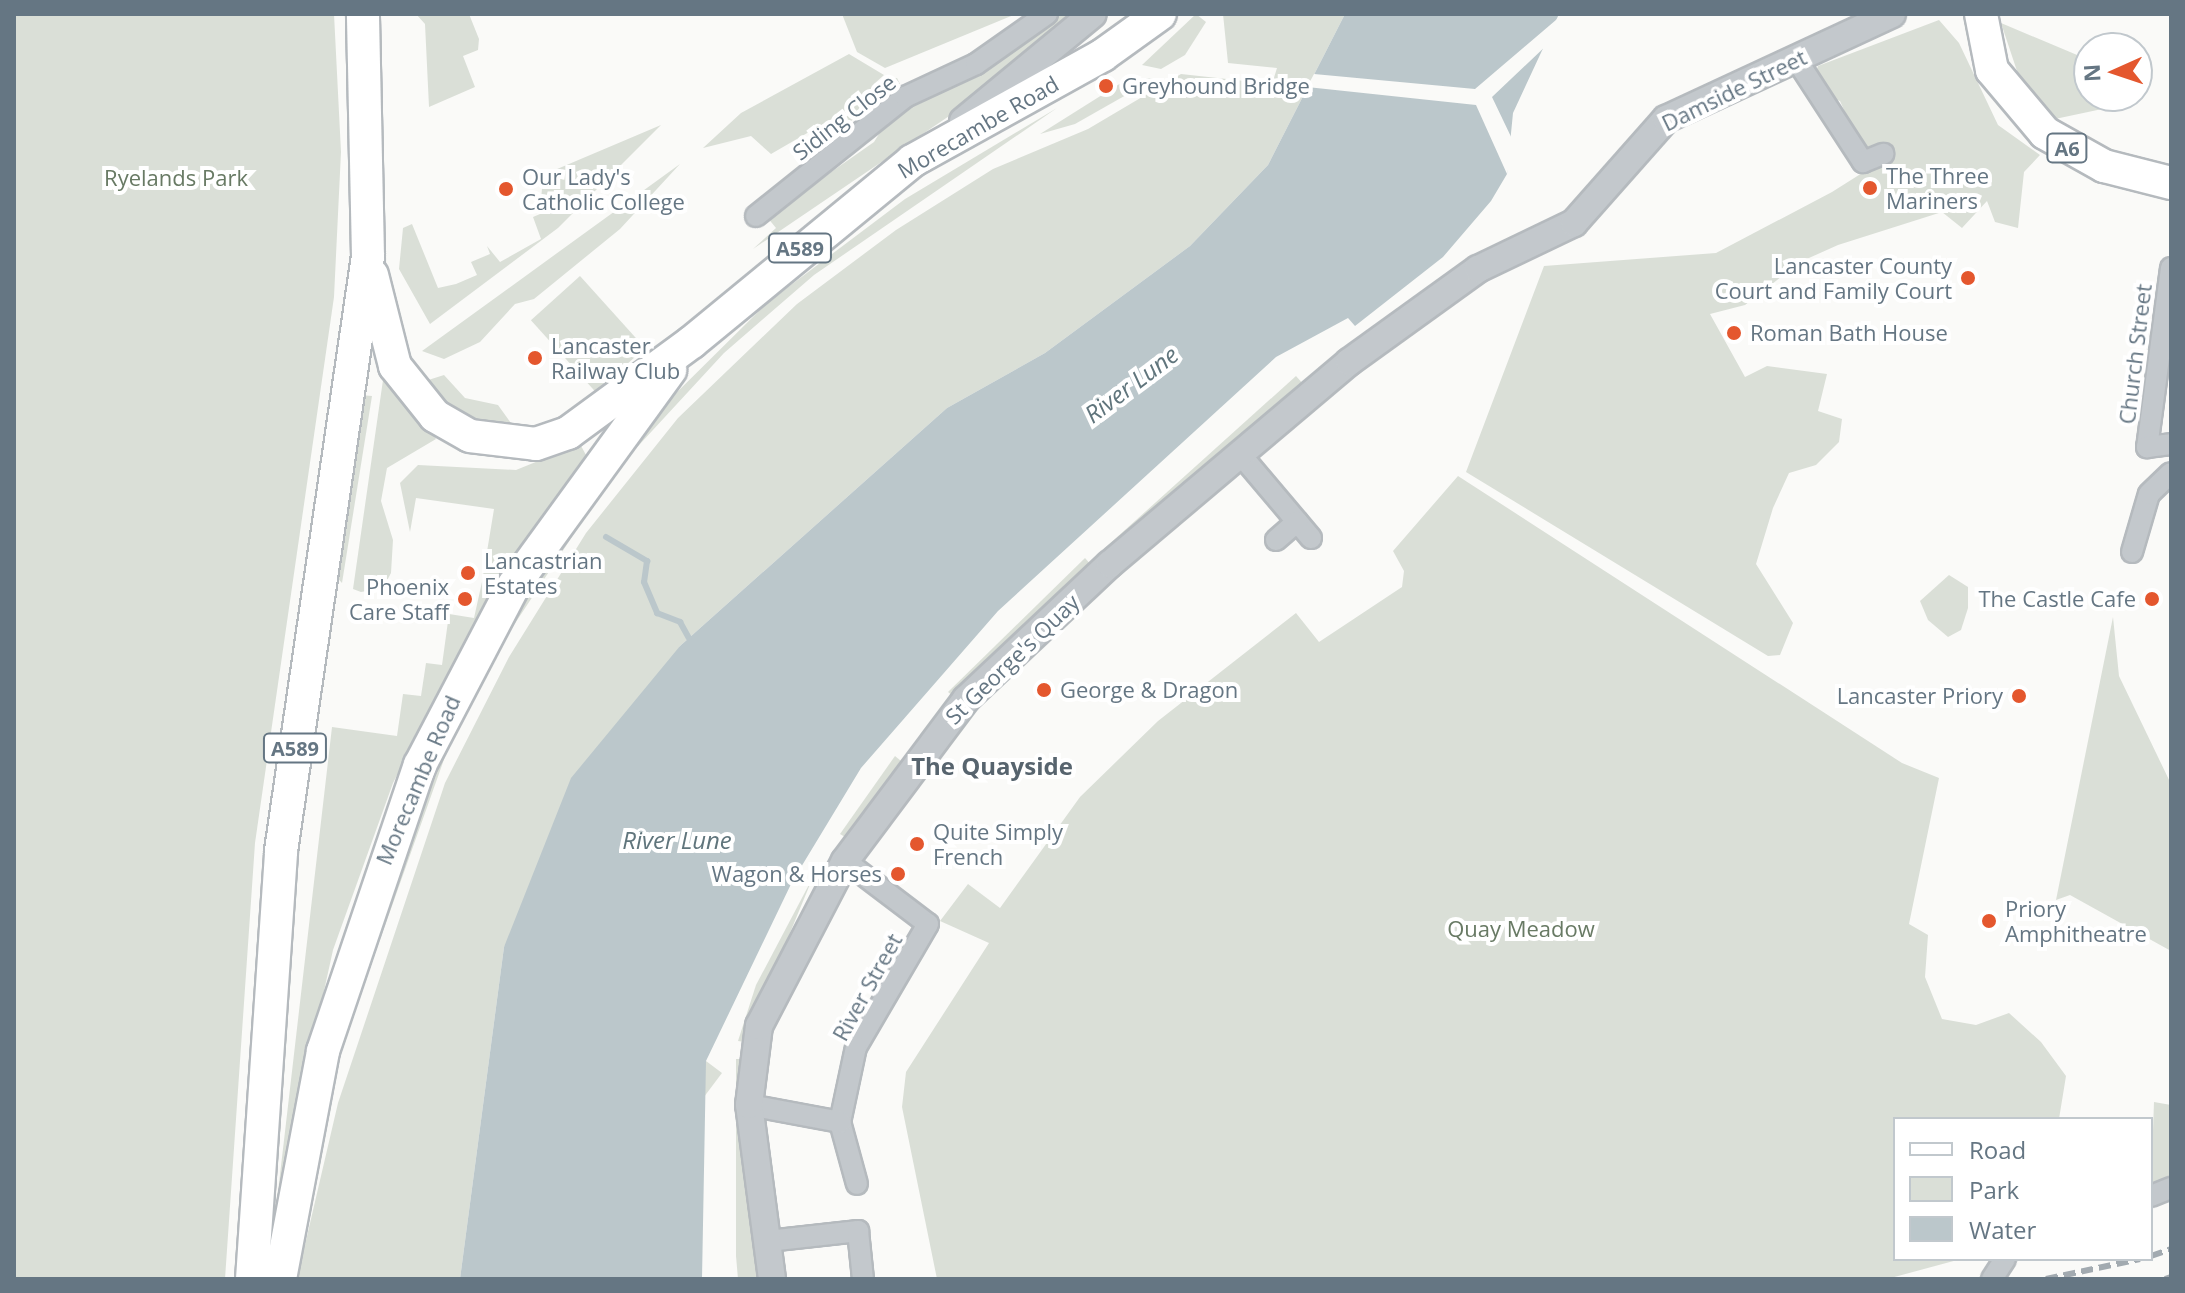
<!DOCTYPE html>
<style>
body{margin:0}
#map{position:relative;width:2185px;height:1293px;overflow:hidden;background:#fafaf8;font-family:"Open Sans",sans-serif}
div>[style]{position:absolute}
[style*='--x']{left:calc(var(--x)*1px);top:calc(var(--y)*1px);width:calc(var(--w)*1px);rotate:calc(var(--a)*1deg)}
.green>*{inset:0;background:#dadfd7;transform-origin:0 0}
.water>*{inset:0;background:#bbc7cb}
.pier>*{inset:0;background:#fafaf8}
.stream>*{height:6px;margin:-3px;padding:0 3px;transform-origin:3px;border-radius:3px;background:#bbc7cb}
.roads{filter:drop-shadow(2px 0 #b5babe) drop-shadow(-2px 0 #b5babe) drop-shadow(0 2px #b5babe) drop-shadow(0 -2px #b5babe)}
.minor>*{height:20px;margin:-10px;padding:0 10px;transform-origin:10px;border-radius:10px;background:#c3c8cc}
.tertiary>*{height:26px;margin:-13px;padding:0 13px;transform-origin:13px;border-radius:13px;background:#c3c8cc}
.primary>*{height:32px;margin:-16px;padding:0 16px;transform-origin:16px;border-radius:16px;background:#fff}
.rail>*{height:6px;margin-top:-3px;transform-origin:0;background:repeating-linear-gradient(90deg,#a2aab0 0 12px,transparent 0 18px)}
.dots>*{width:22px;height:22px;translate:-50% -50%;box-sizing:border-box;border:4px solid #fff;border-radius:50%}
span{translate:-50% -50%;white-space:nowrap;text-align:center;line-height:1.15;-webkit-text-stroke:8px #fff;paint-order:stroke}
.shield-label span{padding:2px 6px;background:#fff;border:2px solid;border-radius:6px;-webkit-text-stroke-width:0}
.shield-label{font-size:20px;color:#657683;font-weight:700}
.poi-label{font-size:22px;color:#657683}
.left{translate:0 -50%;text-align:left}
.right{translate:-100% -50%;text-align:right}
.street-label{font-size:22px;color:#657683}
.park-label{font-size:22px;color:#687a64}
.water-label{font-size:24px;color:#60757c;font-style:italic}
.neighbourhood-label{font-size:24px;color:#57646e;font-weight:700}
.frame{position:absolute;inset:0;border:16px solid #657683;pointer-events:none}
.legend{position:absolute;left:1893px;top:1117px;width:260px;height:144px;box-sizing:border-box;background:#fff;border:2px solid #c1c8cd;margin:0;padding:10px 14px;list-style:none;font-size:24px;color:#657683}
.legend li{display:flex;align-items:center;gap:16px;height:40px}
.legend b{width:40px;border:2px solid #c1c8cd}
.north{position:absolute;left:2073px;top:32px;width:80px;height:80px;box-sizing:border-box;background:#fff;border:2px solid #c1c8cd;border-radius:50%;rotate:267deg;font-size:22px;font-weight:700;line-height:32px;text-align:center;color:#657683}
.north::after{content:'';display:block;margin:auto;width:28px;height:36px;background:#e4572e;clip-path:polygon(50% 0,100% 100%,50% 72%,0 100%)}
</style>
<div id="map">
<div class="green">
<div style="clip-path:polygon(14px 14px,334px 14px,341px 152px,334px 297px,255px 843px,225px 1279px,14px 1279px)"></div>
<div style="clip-path:polygon(416px 14px,469px 14px,479px 39px,478px 50px,463px 56px,475px 87px,429px 107px,425px 24px)"></div>
<div style="clip-path:polygon(842px 14px,1016px 14px,885px 68px,857px 52px)"></div>
<div style="clip-path:polygon(1056px 14px,1081px 14px,1017px 70px,753px 249px,776px 228px,767px 217px,874px 142px,887px 121px)"></div>
<div style="clip-path:polygon(1196px 14px,1206px 22px,1185px 55px,1161px 69px,1142px 65px)"></div>
<div style="clip-path:polygon(1223px 14px,1345px 14px,1268px 165px,1190px 246px,1045px 353px,947px 408px,680px 646px,504px 947px,460px 1279px,297px 1279px,338px 1103px,445px 783px,509px 657px,586px 533px,678px 418px,797px 304px,896px 230px,993px 169px,1088px 129px,1181px 74px,1272px 84px,1277px 68px,1228px 63px)"></div>
<div style="clip-path:polygon(1939px 20px,1959px 43px,1998px 125px,2040px 155px,2024px 172px,2018px 228px,1995px 222px,1987px 201px,1962px 228px,1942px 212px,1838px 245px,1800px 262px,1745px 305px,1710px 314px,1745px 377px,1767px 366px,1827px 374px,1818px 411px,1842px 419px,1839px 442px,1816px 465px,1789px 473px,1773px 508px,1756px 564px,1793px 623px,1780px 655px,1768px 656px,1466px 472px,1544px 266px,1716px 253px,1832px 192px,1870px 168px,1840px 101px,1826px 96px,1815px 74px,1818px 66px)"></div>
<div style="clip-path:polygon(2001px 23px,2089px 60px,2089px 96px,2122px 96px,2121px 105px,2055px 119px,2020px 80px)"></div>
<div style="clip-path:polygon(849px 54px,884px 75px,874px 84px,897px 78px,900px 84px,835px 133px,828px 121px,771px 154px,751px 136px,703px 148px,741px 113px)"></div>
<div style="clip-path:polygon(1129px 78px,1156px 78px,1075px 124px,1040px 134px)"></div>
<div style="clip-path:polygon(1057px 108px,814px 275px,724px 353px,616px 470px,504px 640px,447px 751px,327px 1089px,428px 777px,508px 620px,595px 490px,659px 410px,767px 303px,905px 199px)"></div>
<div style="clip-path:polygon(661px 125px,558px 228px,430px 324px,399px 269px,403px 228px,412px 224px,438px 288px,456px 284px,477px 275px,471px 262px,490px 254px,487px 246px,500px 262px,541px 239px,533px 217px,540px 214px,543px 175px)"></div>
<div style="clip-path:polygon(680px 164px,620px 229px,534px 299px,515px 304px,480px 342px,444px 359px,422px 351px)"></div>
<div style="left:580px;top:276px;width:97px;height:66px;rotate:48deg"></div>
<div style="clip-path:polygon(444px 375px,465px 398px,498px 405px,516px 430px,460px 418px,419px 383px)"></div>
<div style="left:1296px;top:376px;width:12px;height:259px;rotate:48deg"></div>
<div style="clip-path:polygon(389px 378px,436px 439px,387px 468px,381px 501px,393px 540px,391px 573px,383px 588px,361px 592px,353px 589px,383px 380px)"></div>
<div style="clip-path:polygon(360px 395px,372px 396px,342px 583px,333px 573px)"></div>
<div style="clip-path:polygon(580px 444px,586px 455px,476px 621px,393px 783px,333px 950px,276px 1209px,332px 727px,397px 736px,403px 694px,421px 696px,426px 663px,442px 665px,449px 614px,474px 618px,482px 582px,494px 509px,416px 498px,410px 532px,400px 483px,418px 465px,516px 470px)"></div>
<div style="clip-path:polygon(1458px 476px,1902px 763px,1939px 778px,1909px 924px,1928px 935px,1925px 977px,1942px 1019px,1976px 1025px,2009px 1013px,2041px 1042px,2066px 1076px,2059px 1119px,1895px 1119px,1895px 1259px,1961px 1259px,1887px 1279px,937px 1279px,902px 1107px,906px 1072px,989px 943px,940px 921px,968px 884px,1000px 908px,1080px 797px,1158px 721px,1296px 613px,1319px 642px,1402px 587px,1404px 571px,1393px 551px)"></div>
<div style="clip-path:polygon(1085px 558px,1092px 566px,953px 696px,948px 692px)"></div>
<div style="clip-path:polygon(1949px 575px,1968px 587px,1968px 608px,1961px 630px,1948px 637px,1928px 620px,1920px 601px)"></div>
<div style="clip-path:polygon(2113px 617px,2119px 676px,2171px 784px,2171px 951px,2070px 895px,2056px 900px)"></div>
<div style="clip-path:polygon(895px 756px,901px 761px,845px 837px,840px 834px)"></div>
<div style="clip-path:polygon(813px 877px,745px 1042px,738px 1041px,756px 985px)"></div>
<div style="clip-path:polygon(736px 1059px,741px 1059px,757px 1279px,738px 1279px,736px 1256px)"></div>
<div style="left:706px;top:1061px;width:20px;height:218px;rotate:37deg"></div>
<div style="clip-path:polygon(2154px 1102px,2171px 1105px,2171px 1178px,2151px 1187px)"></div>
</div>
<div class="water">
<div style="clip-path:polygon(1345px 14px,1559px 14px,1513px 113px,1507px 174px,1491px 201px,1443px 257px,1355px 326px,1348px 318px,1276px 357px,998px 611px,861px 768px,792px 882px,706px 1061px,702px 1279px,460px 1279px,504px 947px,571px 778px,680px 646px,947px 408px,1045px 353px,1190px 246px,1268px 165px)"></div>
</div>
<div class="pier">
<div style="clip-path:polygon(1563px 14px,1549px 43px,1492px 97px,1514px 143px,1507px 174px,1476px 105px,1307px 87px,1314px 74px,1475px 89px)"></div>
</div>
<div class="stream">
<div style="--x:606;--y:537;--w:48;--a:30.3"></div>
<div style="--x:647;--y:561;--w:21;--a:98"></div>
<div style="--x:644;--y:582;--w:34;--a:67"></div>
<div style="--x:657;--y:613;--w:25;--a:21"></div>
<div style="--x:680;--y:622;--w:18;--a:61"></div>
</div>
<div class="roads">
<div class="minor">
<div style="--x:1796;--y:59;--w:123;--a:57"></div>
<div style="--x:1863;--y:162;--w:22;--a:-22"></div>
<div style="--x:756;--y:216;--w:191;--a:-38.6"></div>
<div style="--x:905;--y:97;--w:78;--a:-24.9"></div>
<div style="--x:976;--y:64;--w:87;--a:-35.2"></div>
<div style="--x:2171;--y:268;--w:181;--a:97.6"></div>
<div style="--x:2147;--y:447;--w:24;--a:-7"></div>
<div style="--x:1240;--y:454;--w:110;--a:49.8"></div>
<div style="--x:1276;--y:540;--w:28;--a:-41"></div>
<div style="--x:2132;--y:552;--w:60;--a:-73.7"></div>
<div style="--x:2149;--y:494;--w:30;--a:-44"></div>
<div style="--x:845;--y:861;--w:104;--a:37.2"></div>
<div style="--x:928;--y:924;--w:143;--a:120.3"></div>
<div style="--x:856;--y:1047;--w:77;--a:102"></div>
<div style="--x:840;--y:1122;--w:64;--a:74.7"></div>
<div style="--x:749;--y:1105;--w:93;--a:10.6"></div>
<div style="--x:2151;--y:1196;--w:22;--a:-22"></div>
<div style="--x:768;--y:1241;--w:91;--a:-6.3"></div>
<div style="--x:858;--y:1231;--w:48;--a:84.1"></div>
<div style="--x:1992;--y:1279;--w:24;--a:-57"></div>
</div>
<div class="tertiary">
<div style="--x:963;--y:121;--w:168;--a:-39.5"></div>
<div style="--x:772;--y:1279;--w:176;--a:-97.5"></div>
<div style="--x:749;--y:1105;--w:80;--a:-82.8"></div>
<div style="--x:759;--y:1026;--w:186;--a:-62.5"></div>
<div style="--x:845;--y:861;--w:202;--a:-53.2"></div>
<div style="--x:966;--y:699;--w:197;--a:-43.2"></div>
<div style="--x:1110;--y:564;--w:313;--a:-40.2"></div>
<div style="--x:1349;--y:362;--w:159;--a:-35.8"></div>
<div style="--x:1478;--y:269;--w:106;--a:-25.6"></div>
<div style="--x:1574;--y:223;--w:139;--a:-48.5"></div>
<div style="--x:1666;--y:119;--w:249;--a:-24.9"></div>
</div>
<div class="primary">
<div style="--x:1981;--y:14;--w:57;--a:78.9"></div>
<div style="--x:1992;--y:70;--w:82;--a:49.9"></div>
<div style="--x:2045;--y:133;--w:68;--a:29.2"></div>
<div style="--x:2104;--y:166;--w:69;--a:14.2"></div>
<div style="--x:372;--y:275;--w:94;--a:75.8"></div>
<div style="--x:395;--y:366;--w:64;--a:51.3"></div>
<div style="--x:435;--y:416;--w:40;--a:29.7"></div>
<div style="--x:470;--y:436;--w:66;--a:6.9"></div>
<div style="--x:536;--y:444;--w:34;--a:-19"></div>
<div style="--x:568;--y:433;--w:154;--a:-36.3"></div>
<div style="--x:692;--y:342;--w:285;--a:-39.4"></div>
<div style="--x:912;--y:161;--w:218;--a:-29"></div>
<div style="--x:1103;--y:55;--w:70;--a:-35.7"></div>
<div style="--x:252;--y:1279;--w:429;--a:-86.1"></div>
<div style="--x:281;--y:851;--w:601;--a:-81.68"></div>
<div style="--x:368;--y:256;--w:242;--a:-91.2"></div>
<div style="--x:280;--y:1279;--w:232;--a:-79.3"></div>
<div style="--x:323;--y:1051;--w:302;--a:-71.3"></div>
<div style="--x:420;--y:765;--w:203;--a:-62.4"></div>
<div style="--x:514;--y:585;--w:266;--a:-54"></div>
</div>
</div>
<div class="rail">
<div style="--x:2151;--y:1256;--w:21;--a:-19"></div>
<div style="--x:2046;--y:1279;--w:96;--a:-12"></div>
<div style="--x:2165;--y:1279;--w:6;--a:-18"></div>
</div>
<div class="dots">
<div style="left:1106px;top:86px;background:#e4572e"></div>
<div style="left:1870px;top:188px;background:#e4572e"></div>
<div style="left:506px;top:189px;background:#e4572e"></div>
<div style="left:1968px;top:278px;background:#e4572e"></div>
<div style="left:1734px;top:333px;background:#e4572e"></div>
<div style="left:535px;top:358px;background:#e4572e"></div>
<div style="left:468px;top:573px;background:#e4572e"></div>
<div style="left:465px;top:599px;background:#e4572e"></div>
<div style="left:2152px;top:599px;background:#e4572e"></div>
<div style="left:1044px;top:690px;background:#e4572e"></div>
<div style="left:2019px;top:696px;background:#e4572e"></div>
<div style="left:917px;top:844px;background:#e4572e"></div>
<div style="left:898px;top:874px;background:#e4572e"></div>
<div style="left:1989px;top:921px;background:#e4572e"></div>
</div>
<div class="shield-label">
<span style="left:2067px;top:148px">A6</span>
<span style="left:800px;top:248px">A589</span>
<span style="left:295px;top:748px">A589</span>
</div>
<div class="poi-label">
<span class="left" style="left:1122px;top:86px">Greyhound Bridge</span>
<span class="left" style="left:1886px;top:188px">The Three<br>Mariners</span>
<span class="left" style="left:522px;top:189px">Our Lady's<br>Catholic College</span>
<span class="right" style="left:1952px;top:278px">Lancaster County<br>Court and Family Court</span>
<span class="left" style="left:1750px;top:333px">Roman Bath House</span>
<span class="left" style="left:551px;top:358px">Lancaster<br>Railway Club</span>
<span class="left" style="left:484px;top:573px">Lancastrian<br>Estates</span>
<span class="right" style="left:449px;top:599px">Phoenix<br>Care Staff</span>
<span class="right" style="left:2136px;top:599px">The Castle Cafe</span>
<span class="left" style="left:1060px;top:690px">George &amp; Dragon</span>
<span class="right" style="left:2003px;top:696px">Lancaster Priory</span>
<span class="left" style="left:933px;top:844px">Quite Simply<br>French</span>
<span class="right" style="left:882px;top:874px">Wagon &amp; Horses</span>
<span class="left" style="left:2005px;top:921px">Priory<br>Amphitheatre</span>
</div>
<div class="street-label">
<span style="left:1734px;top:90px;rotate:-26deg">Damside Street</span>
<span style="left:844px;top:117px;rotate:-38deg">Siding Close</span>
<span style="left:978px;top:127px;rotate:-30deg">Morecambe Road</span>
<span style="left:2135px;top:354px;rotate:-83deg">Church Street</span>
<span style="left:1012px;top:659px;rotate:-44deg">St George's Quay</span>
<span style="left:418px;top:780px;rotate:-67deg">Morecambe Road</span>
<span style="left:867px;top:987px;rotate:-61deg">River Street</span>
</div>
<div class="park-label">
<span style="left:176px;top:178px">Ryelands Park</span>
<span style="left:1521px;top:929px">Quay Meadow</span>
</div>
<div class="water-label">
<span style="left:1131px;top:384px;rotate:-37deg">River Lune</span>
<span style="left:677px;top:840px">River Lune</span>
</div>
<div class="neighbourhood-label">
<span style="left:992px;top:766px">The Quayside</span>
</div>
<div class="frame"></div>
<ul class="legend">
<li><b style="height:10px;background:#fff"></b>Road</li>
<li><b style="height:22px;background:#dadfd7"></b>Park</li>
<li><b style="height:22px;background:#bbc7cb"></b>Water</li>
</ul>
<div class="north">N</div>
</div>
